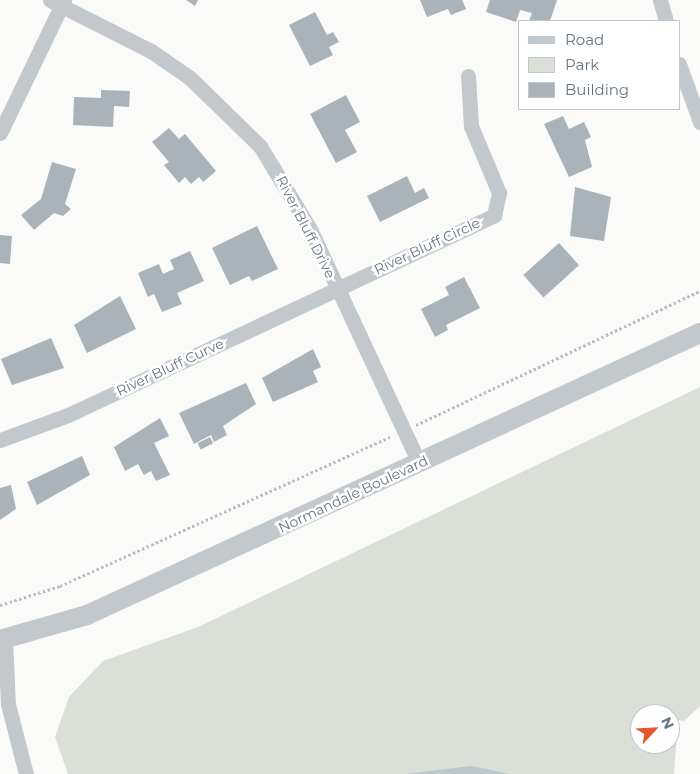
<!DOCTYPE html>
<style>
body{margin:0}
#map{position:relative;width:700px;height:774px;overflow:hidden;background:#fafaf8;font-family:Montserrat,sans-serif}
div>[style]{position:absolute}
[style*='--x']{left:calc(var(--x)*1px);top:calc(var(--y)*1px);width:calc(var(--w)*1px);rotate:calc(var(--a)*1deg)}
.green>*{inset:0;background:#dadfd7}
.water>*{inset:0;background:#bbc7cb}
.building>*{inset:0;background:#aab3b9;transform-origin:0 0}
.path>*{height:3px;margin-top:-1.5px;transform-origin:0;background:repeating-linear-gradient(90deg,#bbbfc2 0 2.5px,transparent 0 5px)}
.minor>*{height:15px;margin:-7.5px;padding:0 7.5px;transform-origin:7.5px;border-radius:7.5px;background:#c3c8cc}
.tertiary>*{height:20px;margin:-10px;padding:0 10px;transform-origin:10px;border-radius:10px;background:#c3c8cc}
span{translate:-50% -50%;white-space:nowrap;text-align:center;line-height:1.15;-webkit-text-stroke:5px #fff;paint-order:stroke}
.street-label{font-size:14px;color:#657683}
.legend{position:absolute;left:518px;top:20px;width:162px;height:90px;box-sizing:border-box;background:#fff;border:1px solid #c1c8cd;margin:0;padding:6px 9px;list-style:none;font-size:15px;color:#657683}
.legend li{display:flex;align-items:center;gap:10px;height:25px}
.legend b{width:25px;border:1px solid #c1c8cd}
.north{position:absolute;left:630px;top:704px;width:50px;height:50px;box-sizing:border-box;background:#fff;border:1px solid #c1c8cd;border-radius:50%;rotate:65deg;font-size:14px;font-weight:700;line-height:20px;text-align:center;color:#657683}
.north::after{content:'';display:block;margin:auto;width:18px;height:22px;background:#e4572e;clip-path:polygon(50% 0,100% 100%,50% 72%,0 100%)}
</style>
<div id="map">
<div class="green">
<div style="clip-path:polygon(evenodd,700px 387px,700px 706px,684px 721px,678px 720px,674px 774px,68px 774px,55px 737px,69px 697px,103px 661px,198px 627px,700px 387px,640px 714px,670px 714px,670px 744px,640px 744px,640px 714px)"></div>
</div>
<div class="water">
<div style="clip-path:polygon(471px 766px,510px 774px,406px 774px)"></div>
</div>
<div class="building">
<div style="clip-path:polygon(186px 0,198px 0,195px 6px)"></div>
<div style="clip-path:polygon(420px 0,462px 0,466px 9px,451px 15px,448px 9px,427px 17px)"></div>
<div style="clip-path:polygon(490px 0,557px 0,550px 21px,529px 21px,532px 13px,520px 10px,516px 22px,486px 12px)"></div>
<div style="clip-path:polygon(315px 12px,327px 35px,333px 32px,339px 42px,329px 47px,333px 55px,310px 66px,289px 25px)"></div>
<div style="clip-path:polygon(101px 90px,130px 91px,129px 107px,114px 106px,113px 127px,73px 125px,74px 97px,101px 98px)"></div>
<div style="clip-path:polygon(346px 95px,360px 122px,345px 130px,357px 152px,336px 163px,310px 114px)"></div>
<div style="clip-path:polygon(563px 116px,569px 129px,584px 122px,591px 137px,585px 140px,592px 167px,569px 177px,544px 124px)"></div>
<div style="clip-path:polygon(169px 128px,179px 139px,185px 134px,216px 171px,203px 182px,199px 177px,191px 184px,185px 177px,179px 183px,164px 165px,169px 162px,152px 142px)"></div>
<div style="clip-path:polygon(52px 162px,76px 169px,65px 204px,71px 209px,63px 216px,54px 213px,34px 230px,21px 215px,41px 199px)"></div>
<div style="clip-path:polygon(407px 176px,415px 193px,424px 188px,429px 198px,380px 222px,367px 196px)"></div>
<div style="clip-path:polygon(575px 187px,611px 197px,604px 241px,570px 236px)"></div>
<div style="clip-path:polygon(257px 226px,278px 269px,252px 281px,249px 276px,230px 285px,212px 248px)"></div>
<div style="clip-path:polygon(0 235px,12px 236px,10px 264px,0 263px)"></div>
<div style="left:559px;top:243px;width:30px;height:48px;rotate:48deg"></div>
<div style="clip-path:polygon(190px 251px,204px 281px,177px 293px,182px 304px,162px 312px,154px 294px,148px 297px,138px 273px,159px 264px,163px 274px,174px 269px,170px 260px)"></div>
<div style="clip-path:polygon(464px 277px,480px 308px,446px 325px,448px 330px,435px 337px,421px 309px,449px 295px,445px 287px)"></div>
<div style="clip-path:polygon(120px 296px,136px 329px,87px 353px,74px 325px)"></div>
<div style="clip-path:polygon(51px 338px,64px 368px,12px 385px,1px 359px)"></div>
<div style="clip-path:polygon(313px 349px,321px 367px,313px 371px,318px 382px,273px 402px,262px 378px)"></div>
<div style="clip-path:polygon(246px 383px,256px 404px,223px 426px,227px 435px,214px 442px,211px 435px,194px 444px,179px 413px)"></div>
<div style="clip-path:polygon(160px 418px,169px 436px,154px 443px,170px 475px,156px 481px,151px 471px,144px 475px,138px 464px,125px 471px,114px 447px)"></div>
<div style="left:210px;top:437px;width:7px;height:14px;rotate:63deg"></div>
<div style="clip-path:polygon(82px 456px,90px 475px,37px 505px,27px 482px)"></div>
<div style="clip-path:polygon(11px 485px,16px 509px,0 520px,0 488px)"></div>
</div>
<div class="path">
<div style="--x:416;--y:425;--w:314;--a:-25.3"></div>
<div style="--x:0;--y:605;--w:63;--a:-17.6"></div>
<div style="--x:60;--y:586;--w:364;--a:-24.3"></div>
</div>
<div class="minor">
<div style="--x:50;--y:0;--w:113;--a:26.8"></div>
<div style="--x:151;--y:51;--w:47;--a:34.7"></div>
<div style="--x:190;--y:78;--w:98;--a:44.2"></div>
<div style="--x:260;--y:146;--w:97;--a:58.9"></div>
<div style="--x:310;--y:229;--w:258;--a:65"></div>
<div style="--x:660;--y:0;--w:22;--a:74"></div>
<div style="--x:679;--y:64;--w:62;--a:70.1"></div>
<div style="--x:0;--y:133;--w:148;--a:-64.3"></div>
<div style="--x:0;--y:440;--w:72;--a:-20.2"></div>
<div style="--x:68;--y:415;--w:471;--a:-25.1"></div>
<div style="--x:494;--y:215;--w:23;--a:-77"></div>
<div style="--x:499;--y:193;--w:73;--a:-112.7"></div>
<div style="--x:471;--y:126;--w:50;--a:-93.4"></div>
<div style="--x:5;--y:639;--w:65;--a:87.4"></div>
<div style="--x:8;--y:704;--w:72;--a:75.6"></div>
</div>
<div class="tertiary">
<div style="--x:0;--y:640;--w:91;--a:-16"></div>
<div style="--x:87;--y:615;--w:675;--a:-24.7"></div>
</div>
<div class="street-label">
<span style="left:306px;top:227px;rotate:63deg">River Bluff Drive</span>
<span style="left:427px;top:246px;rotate:-25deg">River Bluff Circle</span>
<span style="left:170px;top:367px;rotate:-25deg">River Bluff Curve</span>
<span style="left:353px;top:494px;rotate:-25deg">Normandale Boulevard</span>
</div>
<ul class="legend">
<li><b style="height:6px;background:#c3c8cc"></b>Road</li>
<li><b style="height:14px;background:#dadfd7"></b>Park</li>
<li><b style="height:14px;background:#aab3b9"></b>Building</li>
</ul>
<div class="north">N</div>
</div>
